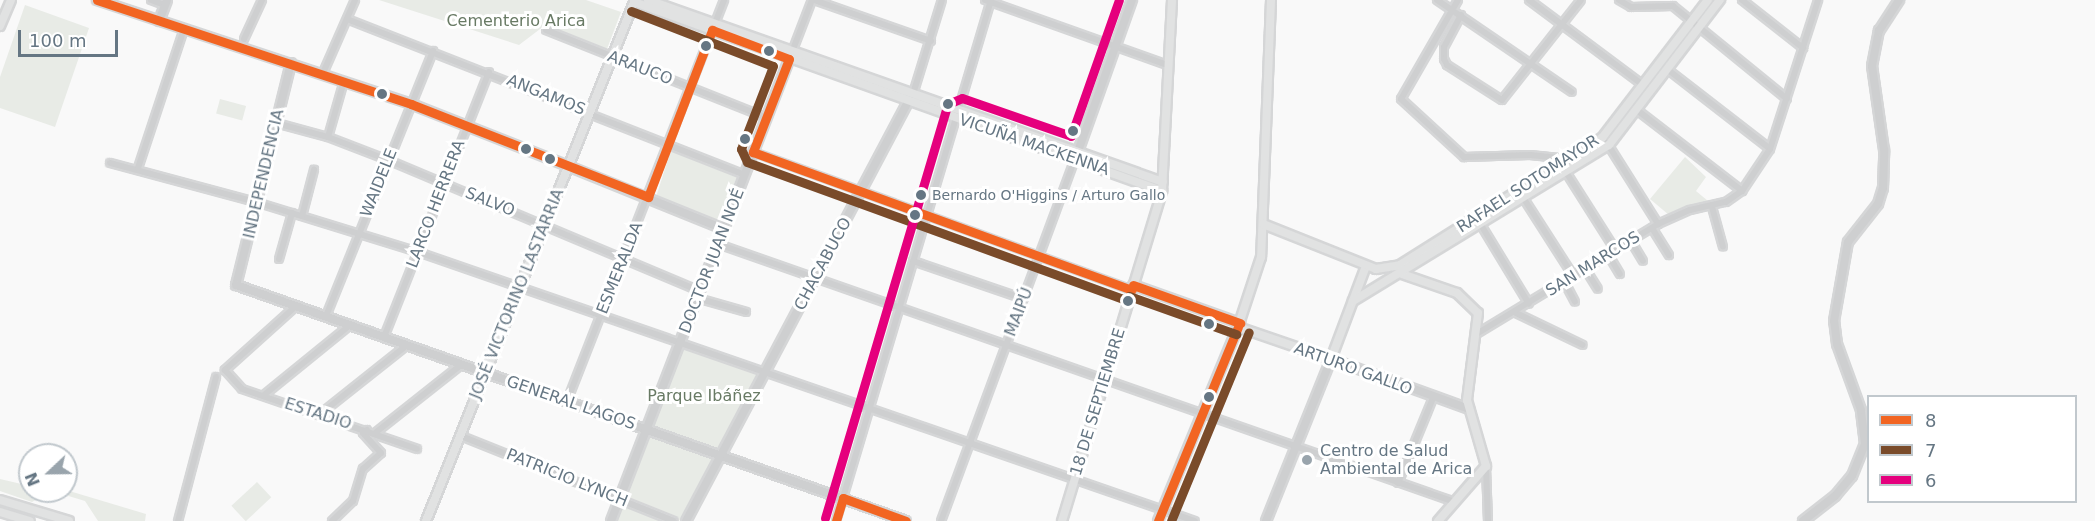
<!DOCTYPE html>
<meta charset="utf-8">
<style>
body{margin:0}
#map{position:relative;width:2095px;height:521px;overflow:hidden;background:#f9f9f9;font-family:"DejaVu Sans",sans-serif}
div>[style]{position:absolute}
[style*='--x']{left:calc(var(--x)*1px);top:calc(var(--y)*1px);width:calc(var(--w)*1px);rotate:calc(var(--a)*1deg)}
.green>*{inset:0;background:#e8ebe6;transform-origin:0 0}
.roads{filter:drop-shadow(2px 0 #d5d6d7) drop-shadow(-2px 0 #d5d6d7) drop-shadow(0 2px #d5d6d7) drop-shadow(0 -2px #d5d6d7)}
.minor>*{height:6px;margin:-3px;padding:0 3px;transform-origin:3px;border-radius:3px;background:#cecfd0}
.tertiary>*{height:8px;margin:-4px;padding:0 4px;transform-origin:4px;border-radius:4px;background:#cecfd0}
.secondary>*{height:8px;margin:-4px;padding:0 4px;transform-origin:4px;border-radius:4px;background:#e1e2e2}
.bus-1>*{height:9px;margin:-4.5px;padding:0 4.5px;transform-origin:4.5px;border-radius:4.5px;background:#f26522}
.bus-2>*{height:9px;margin:-4.5px;padding:0 4.5px;transform-origin:4.5px;border-radius:4.5px;background:#7a4b2a}
.bus-3>*{height:9px;margin:-4.5px;padding:0 4.5px;transform-origin:4.5px;border-radius:4.5px;background:#e5007d}
.dots>*{width:16px;height:16px;translate:-50% -50%;box-sizing:border-box;border:3px solid #fff;border-radius:50%}
span{translate:-50% -50%;white-space:nowrap;text-align:center;line-height:1.15;-webkit-text-stroke:6px #fff;paint-order:stroke}
.bus-label{font-size:14px;color:#657683}
.left{translate:0 -50%;text-align:left}
.park-label{font-size:16px;color:#687a64}
.street-label{font-size:16px;color:#657683}
.poi-label{font-size:16px;color:#657683}
.legend{position:absolute;left:1867px;top:395px;width:210px;height:108px;box-sizing:border-box;background:#fff;border:2px solid #c1c8cd;margin:0;padding:8px 10px;list-style:none;font-size:18px;color:#657683}
.legend li{display:flex;align-items:center;gap:12px;height:30px}
.legend b{width:30px;border:2px solid #c1c8cd}
.north{position:absolute;left:18px;top:443px;width:60px;height:60px;box-sizing:border-box;background:#fff;border:2px solid #c1c8cd;border-radius:50%;rotate:248deg;font-size:16px;font-weight:700;line-height:24px;text-align:center;color:#657683}
.north::after{content:'';display:block;margin:auto;width:21px;height:27px;background:#99a4ac;clip-path:polygon(50% 0,100% 100%,50% 72%,0 100%)}
.scale{position:absolute;left:18px;top:30px;width:100px;height:27px;box-sizing:border-box;border:3px solid #657683;border-top:0;padding-left:8px;font-size:18px;line-height:21px;white-space:nowrap;color:#657683;-webkit-text-stroke:4px #fff;paint-order:stroke}
</style>
<div id="map">
<div class="green">
<div style="clip-path:polygon(379px 0,586px 0,621px 12px,607px 49px,544px 26px,519px 45px)"></div>
<div style="clip-path:polygon(25px 5px,89px 28px,55px 127px,0 108px,0 77px)"></div>
<div style="left:220px;top:99px;width:27px;height:15px;rotate:15deg"></div>
<div style="clip-path:polygon(675px 150px,737px 177px,718px 221px,656px 197px,670px 153px)"></div>
<div style="clip-path:polygon(1685px 157px,1706px 177px,1696px 191px,1708px 201px,1669px 215px,1650px 199px)"></div>
<div style="clip-path:polygon(687px 348px,758px 373px,679px 521px,615px 521px,681px 350px)"></div>
<div style="clip-path:polygon(0 479px,30px 486px,30px 491px,66px 490px,146px 514px,145px 521px,98px 521px,85px 501px,52px 491px,32px 502px,0 491px)"></div>
<div style="left:257px;top:482px;width:21px;height:35px;rotate:47deg"></div>
</div>
<div class="roads">
<div class="minor">
<div style="--x:151;--y:0;--w:15;--a:20"></div>
<div style="--x:814;--y:0;--w:124;--a:19.3"></div>
<div style="--x:985;--y:0;--w:194;--a:19.6"></div>
<div style="--x:1437;--y:0;--w:163;--a:34.3"></div>
<div style="--x:1458;--y:0;--w:114;--a:119.9"></div>
<div style="--x:1401;--y:99;--w:86;--a:42.6"></div>
<div style="--x:1464;--y:157;--w:66;--a:-1.7"></div>
<div style="--x:1530;--y:155;--w:27;--a:6"></div>
<div style="--x:1557;--y:158;--w:110;--a:57.6"></div>
<div style="--x:1529;--y:0;--w:142;--a:36.7"></div>
<div style="--x:1619;--y:0;--w:14;--a:30"></div>
<div style="--x:1631;--y:7;--w:42;--a:-1.4"></div>
<div style="--x:1673;--y:6;--w:147;--a:39.2"></div>
<div style="--x:1742;--y:0;--w:78;--a:38.2"></div>
<div style="--x:1461;--y:15;--w:36;--a:118"></div>
<div style="--x:1444;--y:47;--w:12;--a:90"></div>
<div style="--x:1444;--y:59;--w:7;--a:63"></div>
<div style="--x:1447;--y:65;--w:65;--a:32.5"></div>
<div style="--x:1502;--y:100;--w:127;--a:-51.7"></div>
<div style="--x:347;--y:19;--w:427;--a:21.4"></div>
<div style="--x:546;--y:30;--w:238;--a:21.7"></div>
<div style="--x:244;--y:39;--w:43;--a:-65.2"></div>
<div style="--x:792;--y:52;--w:56;--a:-69"></div>
<div style="--x:1667;--y:69;--w:130;--a:37.8"></div>
<div style="--x:323;--y:73;--w:80;--a:-66.3"></div>
<div style="--x:913;--y:94;--w:98;--a:-72.9"></div>
<div style="--x:1637;--y:110;--w:133;--a:37.6"></div>
<div style="--x:276;--y:123;--w:54;--a:15.1"></div>
<div style="--x:328;--y:137;--w:64;--a:21"></div>
<div style="--x:388;--y:160;--w:338;--a:22.8"></div>
<div style="--x:328;--y:137;--w:58;--a:-74.1"></div>
<div style="--x:1607;--y:143;--w:96;--a:57.8"></div>
<div style="--x:753;--y:152;--w:403;--a:20"></div>
<div style="--x:110;--y:163;--w:154;--a:15"></div>
<div style="--x:259;--y:203;--w:166;--a:17.1"></div>
<div style="--x:418;--y:252;--w:822;--a:19.1"></div>
<div style="--x:138;--y:168;--w:146;--a:-71.7"></div>
<div style="--x:1524;--y:199;--w:93;--a:57.3"></div>
<div style="--x:1712;--y:207;--w:41;--a:74.6"></div>
<div style="--x:302;--y:216;--w:48;--a:-75.4"></div>
<div style="--x:1481;--y:225;--w:92;--a:58.7"></div>
<div style="--x:1652;--y:228;--w:32;--a:58"></div>
<div style="--x:1631;--y:241;--w:23;--a:59"></div>
<div style="--x:718;--y:244;--w:778;--a:19.3"></div>
<div style="--x:1609;--y:256;--w:21;--a:59"></div>
<div style="--x:279;--y:259;--w:48;--a:-74.2"></div>
<div style="--x:913;--y:261;--w:117;--a:18.9"></div>
<div style="--x:1586;--y:270;--w:22;--a:58"></div>
<div style="--x:1565;--y:283;--w:21;--a:62"></div>
<div style="--x:697;--y:298;--w:51;--a:15.9"></div>
<div style="--x:296;--y:306;--w:96;--a:138"></div>
<div style="--x:225;--y:370;--w:25;--a:48"></div>
<div style="--x:242;--y:389;--w:185;--a:18.9"></div>
<div style="--x:1514;--y:312;--w:76;--a:25.6"></div>
<div style="--x:326;--y:316;--w:286;--a:-68"></div>
<div style="--x:1478;--y:333;--w:210;--a:-31.2"></div>
<div style="--x:1658;--y:224;--w:35;--a:-24"></div>
<div style="--x:1690;--y:210;--w:37;--a:-13"></div>
<div style="--x:1726;--y:202;--w:19;--a:-35"></div>
<div style="--x:1742;--y:191;--w:50;--a:-56.3"></div>
<div style="--x:1770;--y:149;--w:157;--a:-72.1"></div>
<div style="--x:384;--y:337;--w:285;--a:-68.4"></div>
<div style="--x:264;--y:395;--w:111;--a:-39.1"></div>
<div style="--x:567;--y:401;--w:431;--a:-68.6"></div>
<div style="--x:319;--y:415;--w:112;--a:-38.5"></div>
<div style="--x:375;--y:433;--w:111;--a:-38.4"></div>
<div style="--x:461;--y:436;--w:229;--a:21.8"></div>
<div style="--x:1486;--y:467;--w:54;--a:87.9"></div>
<div style="--x:1398;--y:483;--w:92;--a:-67.6"></div>
<div style="--x:178;--y:521;--w:149;--a:-75.2"></div>
<div style="--x:332;--y:521;--w:29;--a:-44"></div>
<div style="--x:353;--y:501;--w:34;--a:-73"></div>
<div style="--x:363;--y:469;--w:24;--a:-42"></div>
<div style="--x:381;--y:453;--w:27;--a:-132"></div>
<div style="--x:363;--y:433;--w:5;--a:-37"></div>
<div style="--x:836;--y:521;--w:544;--a:-73.43"></div>
<div style="--x:941;--y:521;--w:386;--a:-69.7"></div>
</div>
<div class="tertiary">
<div style="--x:159;--y:21;--w:22;--a:-69"></div>
<div style="--x:291;--y:63;--w:229;--a:103.9"></div>
<div style="--x:236;--y:285;--w:710;--a:19.4"></div>
<div style="--x:1076;--y:157;--w:167;--a:-70.4"></div>
<div style="--x:568;--y:166;--w:168;--a:22"></div>
<div style="--x:611;--y:521;--w:503;--a:-68.9"></div>
<div style="--x:686;--y:521;--w:482;--a:-62.1"></div>
<div style="--x:1158;--y:521;--w:210;--a:-67.6"></div>
<div style="--x:1266;--y:521;--w:175;--a:-68.1"></div>
<div style="--x:1331;--y:359;--w:147;--a:19.9"></div>
<div style="--x:1803;--y:521;--w:41;--a:-38"></div>
<div style="--x:1835;--y:496;--w:26;--a:-50"></div>
<div style="--x:1852;--y:476;--w:35;--a:-68"></div>
<div style="--x:1865;--y:444;--w:34;--a:-97"></div>
<div style="--x:1861;--y:410;--w:70;--a:-110"></div>
<div style="--x:1837;--y:344;--w:23;--a:-97"></div>
<div style="--x:1834;--y:321;--w:80;--a:-80"></div>
<div style="--x:1848;--y:242;--w:48;--a:-51.7"></div>
<div style="--x:1878;--y:204;--w:17;--a:-73"></div>
<div style="--x:1883;--y:188;--w:38;--a:-88"></div>
<div style="--x:1884;--y:150;--w:85;--a:-98.1"></div>
<div style="--x:1872;--y:66;--w:36;--a:-79"></div>
<div style="--x:1879;--y:31;--w:37;--a:-57"></div>
</div>
<div class="secondary">
<div style="--x:97;--y:0;--w:331;--a:18.3"></div>
<div style="--x:411;--y:104;--w:169;--a:21.5"></div>
<div style="--x:648;--y:0;--w:546;--a:19.46"></div>
<div style="--x:1271;--y:0;--w:257;--a:92.2"></div>
<div style="--x:1261;--y:257;--w:74;--a:108.2"></div>
<div style="--x:1238;--y:327;--w:98;--a:19"></div>
<div style="--x:1331;--y:359;--w:99;--a:-69.4"></div>
<div style="--x:634;--y:2;--w:561;--a:19.7"></div>
<div style="--x:0;--y:26;--w:28;--a:-67"></div>
<div style="--x:1263;--y:224;--w:122;--a:21.7"></div>
<div style="--x:1376;--y:269;--w:24;--a:-9"></div>
<div style="--x:1400;--y:265;--w:239;--a:-32.2"></div>
<div style="--x:1602;--y:138;--w:174;--a:-52.5"></div>
<div style="--x:1402;--y:274;--w:58;--a:19.1"></div>
<div style="--x:1457;--y:293;--w:29;--a:44"></div>
<div style="--x:1478;--y:313;--w:88;--a:97.2"></div>
<div style="--x:1467;--y:400;--w:69;--a:73.9"></div>
<div style="--x:1486;--y:466;--w:73;--a:131.1"></div>
<div style="--x:1133;--y:285;--w:114;--a:19.6"></div>
<div style="--x:1353;--y:301;--w:300;--a:-31.4"></div>
<div style="--x:1609;--y:145;--w:183;--a:-52.6"></div>
<div style="--x:0;--y:500;--w:72;--a:16.9"></div>
<div style="--x:0;--y:512;--w:31;--a:17"></div>
<div style="--x:426;--y:521;--w:561;--a:-68.14"></div>
<div style="--x:1062;--y:521;--w:345;--a:-73.1"></div>
<div style="--x:1162;--y:191;--w:191;--a:-87"></div>
</div>
</div>
<div class="bus-1">
<div style="--x:97;--y:0;--w:331;--a:18.3"></div>
<div style="--x:411;--y:104;--w:255;--a:21.4"></div>
<div style="--x:648;--y:197;--w:179;--a:-69"></div>
<div style="--x:712;--y:30;--w:82;--a:20.6"></div>
<div style="--x:789;--y:59;--w:100;--a:111.2"></div>
<div style="--x:753;--y:152;--w:403;--a:20"></div>
<div style="--x:1133;--y:285;--w:114;--a:19.6"></div>
<div style="--x:836;--y:521;--w:24;--a:-73"></div>
<div style="--x:843;--y:498;--w:67;--a:20.1"></div>
<div style="--x:1158;--y:521;--w:210;--a:-67.6"></div>
</div>
<div class="bus-2">
<div style="--x:631;--y:11;--w:152;--a:21.2"></div>
<div style="--x:773;--y:66;--w:89;--a:111.1"></div>
<div style="--x:741;--y:149;--w:14;--a:65"></div>
<div style="--x:747;--y:162;--w:406;--a:20"></div>
<div style="--x:1129;--y:296;--w:114;--a:19.6"></div>
<div style="--x:1171;--y:521;--w:204;--a:-67.6"></div>
</div>
<div class="bus-3">
<div style="--x:825;--y:518;--w:432;--a:-73.5"></div>
<div style="--x:948;--y:104;--w:15;--a:-23"></div>
<div style="--x:962;--y:98;--w:115;--a:19.2"></div>
<div style="--x:1071;--y:136;--w:144;--a:-70.6"></div>
</div>
<div class="dots">
<div style="left:706px;top:46px;background:#657683"></div>
<div style="left:769px;top:51px;background:#657683"></div>
<div style="left:382px;top:94px;background:#657683"></div>
<div style="left:948px;top:104px;background:#657683"></div>
<div style="left:1073px;top:131px;background:#657683"></div>
<div style="left:745px;top:139px;background:#657683"></div>
<div style="left:526px;top:149px;background:#657683"></div>
<div style="left:550px;top:159px;background:#657683"></div>
<div style="left:921px;top:195px;background:#657683"></div>
<div style="left:915px;top:215px;background:#657683"></div>
<div style="left:1128px;top:301px;background:#657683"></div>
<div style="left:1209px;top:324px;background:#657683"></div>
<div style="left:1209px;top:397px;background:#657683"></div>
<div style="left:1307px;top:460px;background:#99a4ac"></div>
</div>
<div class="bus-label">
<span class="left" style="left:932px;top:195px">Bernardo O'Higgins / Arturo Gallo</span>
</div>
<div class="park-label">
<span style="left:516px;top:21px">Cementerio Arica</span>
<span style="left:704px;top:396px">Parque Ibáñez</span>
</div>
<div class="street-label">
<span style="left:640px;top:68px;rotate:21deg">ARAUCO</span>
<span style="left:546px;top:95px;rotate:22deg">ANGAMOS</span>
<span style="left:1034px;top:145px;rotate:19deg">VICUÑA MACKENNA</span>
<span style="left:264px;top:174px;rotate:-77deg">INDEPENDENCIA</span>
<span style="left:379px;top:183px;rotate:-68deg">WAIDELE</span>
<span style="left:1528px;top:184px;rotate:-33deg">RAFAEL SOTOMAYOR</span>
<span style="left:490px;top:202px;rotate:22deg">SALVO</span>
<span style="left:436px;top:204px;rotate:-69deg">LARCO HERRERA</span>
<span style="left:712px;top:261px;rotate:-69deg">DOCTOR JUAN NOÉ</span>
<span style="left:823px;top:264px;rotate:-62deg">CHACABUCO</span>
<span style="left:1593px;top:264px;rotate:-32deg">SAN MARCOS</span>
<span style="left:620px;top:268px;rotate:-68deg">ESMERALDA</span>
<span style="left:517px;top:294px;rotate:-68deg">JOSÉ VICTORINO LASTARRIA</span>
<span style="left:1019px;top:312px;rotate:-69deg">MAIPÚ</span>
<span style="left:1353px;top:369px;rotate:20deg">ARTURO GALLO</span>
<span style="left:1098px;top:402px;rotate:-73deg">18 DE SEPTIEMBRE</span>
<span style="left:571px;top:403px;rotate:19deg">GENERAL LAGOS</span>
<span style="left:318px;top:414px;rotate:18deg">ESTADIO</span>
<span style="left:567px;top:478px;rotate:22deg">PATRICIO LYNCH</span>
</div>
<div class="poi-label">
<span class="left" style="left:1320px;top:460px">Centro de Salud<br>Ambiental de Arica</span>
</div>
<ul class="legend">
<li><b style="height:8px;background:#f26522"></b>8</li>
<li><b style="height:8px;background:#7a4b2a"></b>7</li>
<li><b style="height:8px;background:#e5007d"></b>6</li>
</ul>
<div class="north">N</div>
<div class="scale">100 m</div>
</div>
